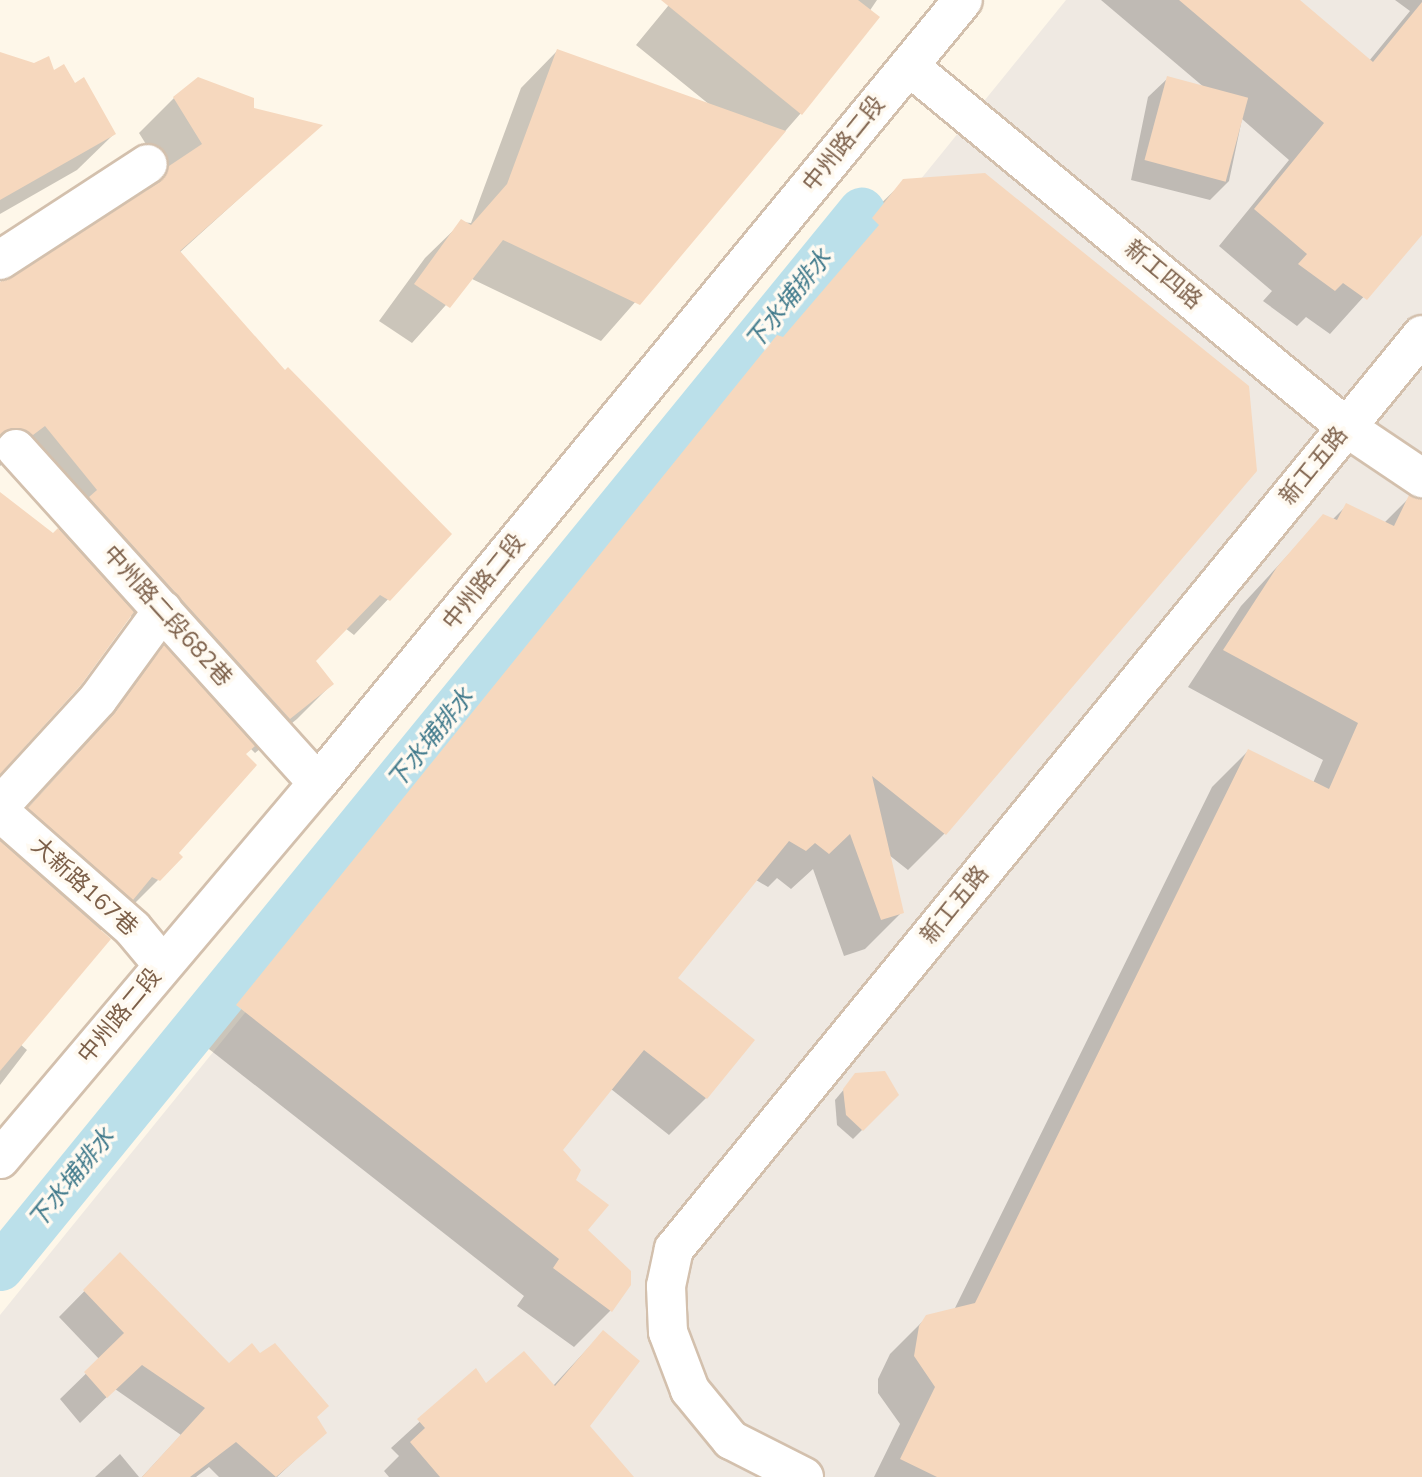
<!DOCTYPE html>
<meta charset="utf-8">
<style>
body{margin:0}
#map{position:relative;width:1422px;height:1477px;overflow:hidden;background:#fef7e9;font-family:"Nunito Sans","Noto Sans TC",sans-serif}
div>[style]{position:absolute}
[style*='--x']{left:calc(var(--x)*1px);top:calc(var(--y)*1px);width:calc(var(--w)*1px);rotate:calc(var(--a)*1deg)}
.industrial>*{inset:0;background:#efe9e2}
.shadow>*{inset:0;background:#0003}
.canal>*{height:47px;margin:-23.5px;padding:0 23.5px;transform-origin:23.5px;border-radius:23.5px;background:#bbe0ea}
.building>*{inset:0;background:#f6d8be;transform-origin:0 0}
.roads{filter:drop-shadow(2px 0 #d3c0ad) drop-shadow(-2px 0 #d3c0ad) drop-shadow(0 2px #d3c0ad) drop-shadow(0 -2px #d3c0ad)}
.minor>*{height:38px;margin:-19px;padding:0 19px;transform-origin:19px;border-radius:19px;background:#fff}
span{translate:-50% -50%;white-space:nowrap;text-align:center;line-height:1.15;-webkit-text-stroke:7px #fffaf1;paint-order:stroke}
.street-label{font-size:23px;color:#7c5f49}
.water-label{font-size:24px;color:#3e788a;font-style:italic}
</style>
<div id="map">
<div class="industrial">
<div style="clip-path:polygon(1066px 0,1422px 0,1422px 1477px,0 1477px,0 1315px)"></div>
</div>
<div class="shadow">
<div style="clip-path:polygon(673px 0,877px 0,801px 113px,601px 341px,470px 278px,412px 343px,379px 321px,425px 258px,462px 222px,471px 223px,521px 88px,557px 51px,710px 105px,636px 45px)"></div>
<div style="clip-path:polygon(1101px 0,1297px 0,1369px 61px,1410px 11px,1395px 0,1422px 0,1422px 232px,1330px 334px,1306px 317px,1297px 326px,1263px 301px,1272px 291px,1219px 246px,1289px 160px,1242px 119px,1229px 181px,1210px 200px,1131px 180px,1148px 97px,1168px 78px,1205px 88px)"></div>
<div style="clip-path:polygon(0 54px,53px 73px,74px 86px,114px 134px,77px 170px,0 214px)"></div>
<div style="clip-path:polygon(174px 98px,253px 109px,319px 126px,179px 253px,285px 373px,450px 534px,354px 635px,345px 628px,314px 661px,332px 684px,297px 719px,255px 753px,251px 749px,244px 755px,176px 853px,181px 857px,122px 916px,117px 914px,100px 931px,20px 1044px,27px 1050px,0 1085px,0 838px,78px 753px,128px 684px,162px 650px,130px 615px,80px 684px,0 774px,0 494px,53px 535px,63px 525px,9px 459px,0 466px,0 284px,143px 195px,164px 173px,139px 133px)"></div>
<div style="clip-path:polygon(904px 181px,945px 833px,908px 870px,889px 855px,902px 912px,865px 949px,844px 956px,813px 869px,791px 889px,777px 878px,768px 887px,756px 880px,675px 978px,706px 1098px,669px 1135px,611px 1089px,561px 1150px,611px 1310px,574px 1347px,517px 1306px,524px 1296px,200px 1042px,740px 374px,779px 338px,843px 262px,837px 256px,866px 218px)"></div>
<div style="clip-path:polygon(1408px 499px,1422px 507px,1422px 1477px,874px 1477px,900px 1424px,878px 1393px,878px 1379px,890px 1354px,927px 1317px,954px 1310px,1212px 787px,1248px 751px,1313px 783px,1323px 760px,1188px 687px,1241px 606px,1324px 516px,1332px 520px,1347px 505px,1384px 523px)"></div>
<div style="clip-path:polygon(856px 1075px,897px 1095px,853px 1139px,837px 1125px,835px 1100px)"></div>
<div style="clip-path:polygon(120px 1255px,229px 1366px,315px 1418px,325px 1432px,277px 1477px,219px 1477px,209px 1467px,196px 1477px,142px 1477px,181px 1435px,115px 1389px,80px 1423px,60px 1399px,100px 1360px,59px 1317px)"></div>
<div style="clip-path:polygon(603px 1332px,587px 1426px,624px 1477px,389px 1477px,384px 1471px,399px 1456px,391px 1448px,475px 1371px,486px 1385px,553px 1386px)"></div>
<div style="clip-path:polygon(120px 1454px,139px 1477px,95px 1477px)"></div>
</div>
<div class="canal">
<div style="--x:0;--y:1267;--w:1363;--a:-50.81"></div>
</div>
<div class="building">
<div style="clip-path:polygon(661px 0,858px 0,880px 17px,802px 115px)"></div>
<div style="clip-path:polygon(1179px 0,1300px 0,1373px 62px,1422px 2px,1422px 235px,1367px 300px,1343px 283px,1335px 291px,1298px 264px,1307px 254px,1254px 209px,1324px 123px)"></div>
<div style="clip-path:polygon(557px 49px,786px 131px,640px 305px,503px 240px,450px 308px,414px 284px,461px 219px,471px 225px,507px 184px)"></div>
<div style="clip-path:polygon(0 52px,34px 63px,49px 56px,54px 70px,64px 64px,75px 83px,84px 77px,116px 134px,0 200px)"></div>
<div style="left:1167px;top:76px;width:84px;height:87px;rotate:15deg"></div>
<div style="clip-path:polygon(198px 77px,254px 98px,254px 108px,323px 125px,180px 251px,285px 370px,288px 367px,452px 534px,390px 601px,380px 595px,316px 661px,334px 684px,290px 719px,89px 497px,97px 490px,45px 426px,33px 435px,12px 428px,0 435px,0 282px,160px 182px,169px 166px,202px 144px,173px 97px)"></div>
<div style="clip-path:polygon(985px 173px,1249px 386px,1257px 471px,946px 835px,872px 776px,904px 913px,881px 920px,850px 834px,829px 854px,815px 843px,806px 851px,789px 841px,678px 978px,755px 1040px,707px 1099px,644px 1050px,563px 1150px,581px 1170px,576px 1180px,609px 1205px,588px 1230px,631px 1271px,631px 1285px,612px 1312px,553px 1268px,559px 1259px,236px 1005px,777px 335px,783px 337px,879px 225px,872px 218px,903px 179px)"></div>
<div style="clip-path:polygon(0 492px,53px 533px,58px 528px,134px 612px,81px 685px,0 774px)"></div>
<div style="clip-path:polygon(1409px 495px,1422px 500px,1422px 1477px,937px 1477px,900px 1459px,935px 1387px,914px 1356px,919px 1326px,926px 1315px,975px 1303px,1248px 749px,1329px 789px,1358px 723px,1223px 650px,1277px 567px,1323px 514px,1337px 520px,1346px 503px,1394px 526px)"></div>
<div style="clip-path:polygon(164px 645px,255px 746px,246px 754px,257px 765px,179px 853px,183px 857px,160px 881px,152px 877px,133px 900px,28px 808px,114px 714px)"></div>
<div style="clip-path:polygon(0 841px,111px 939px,0 1071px)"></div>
<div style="clip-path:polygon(885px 1071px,899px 1095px,863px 1131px,846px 1115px,843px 1089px,855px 1073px)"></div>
<div style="clip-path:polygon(120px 1252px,229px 1363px,252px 1343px,260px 1353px,275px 1343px,329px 1406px,317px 1417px,327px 1433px,276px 1477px,236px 1442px,190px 1477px,142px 1477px,205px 1408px,142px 1365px,107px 1398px,84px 1372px,124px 1333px,83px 1290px)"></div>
<div style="clip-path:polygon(603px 1330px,640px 1361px,590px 1426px,634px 1477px,440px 1477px,410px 1442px,425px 1428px,417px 1419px,476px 1368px,486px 1383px,524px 1351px,555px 1386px)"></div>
</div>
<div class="roads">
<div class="minor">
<div style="--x:909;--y:66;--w:567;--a:39.56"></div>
<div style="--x:1346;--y:427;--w:92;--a:33.9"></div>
<div style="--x:0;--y:260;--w:176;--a:-33"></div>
<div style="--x:16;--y:449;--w:450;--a:47.9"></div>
<div style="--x:0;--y:806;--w:145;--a:-47.5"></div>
<div style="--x:98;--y:699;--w:110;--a:-53.9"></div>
<div style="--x:0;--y:812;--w:177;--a:41.3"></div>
<div style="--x:133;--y:929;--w:47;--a:50.2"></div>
<div style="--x:0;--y:1159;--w:492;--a:-49.8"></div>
<div style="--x:318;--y:783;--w:1014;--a:-50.52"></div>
<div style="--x:804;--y:1477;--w:82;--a:-153.1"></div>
<div style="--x:731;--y:1440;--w:65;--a:-129.4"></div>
<div style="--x:690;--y:1390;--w:62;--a:-110.8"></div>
<div style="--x:668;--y:1332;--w:46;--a:-92.5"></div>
<div style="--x:666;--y:1286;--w:38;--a:-78"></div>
<div style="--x:674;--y:1249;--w:1181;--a:-50.7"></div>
</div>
</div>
<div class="street-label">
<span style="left:844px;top:144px;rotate:-51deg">中州路二段</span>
<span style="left:1163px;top:275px;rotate:40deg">新工四路</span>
<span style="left:1314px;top:466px;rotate:-51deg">新工五路</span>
<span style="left:484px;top:582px;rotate:-51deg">中州路二段</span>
<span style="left:167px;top:616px;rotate:48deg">中州路二段682巷</span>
<span style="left:84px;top:887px;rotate:42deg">大新路167巷</span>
<span style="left:955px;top:905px;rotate:-51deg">新工五路</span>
<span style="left:120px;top:1016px;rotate:-50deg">中州路二段</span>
</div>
<div class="water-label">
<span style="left:789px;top:300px;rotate:-51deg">下水埔排水</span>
<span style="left:431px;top:739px;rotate:-51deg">下水埔排水</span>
<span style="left:72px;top:1179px;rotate:-51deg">下水埔排水</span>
</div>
</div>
